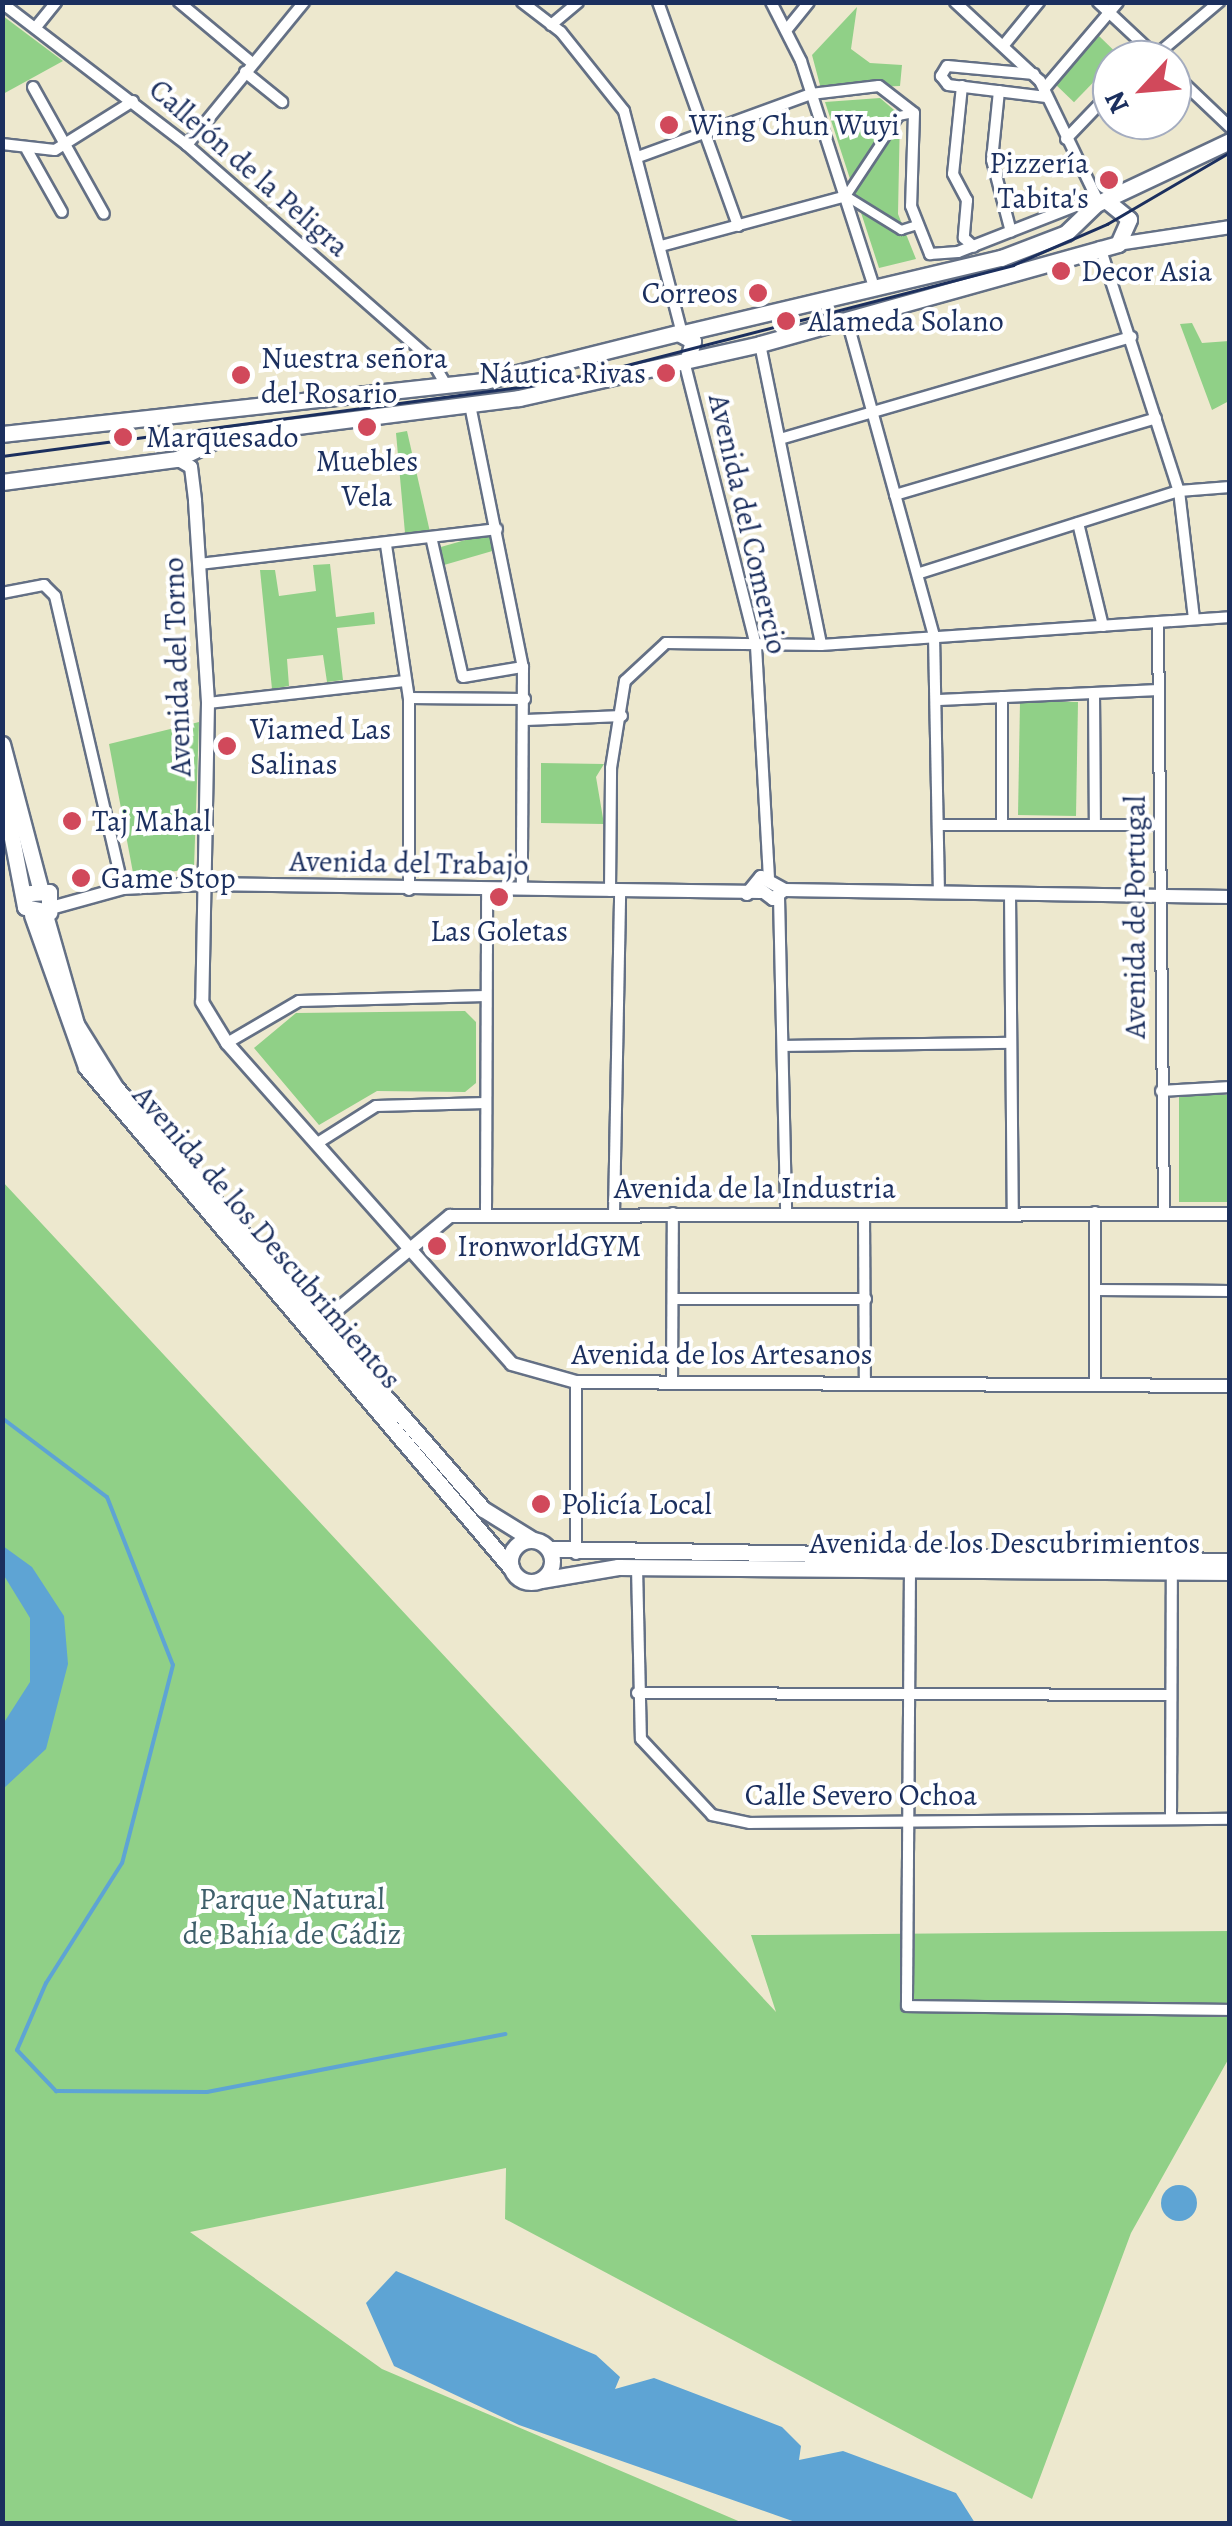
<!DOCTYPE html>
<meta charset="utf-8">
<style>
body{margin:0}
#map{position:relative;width:1232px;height:2526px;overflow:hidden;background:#ede8ce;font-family:Alegreya,serif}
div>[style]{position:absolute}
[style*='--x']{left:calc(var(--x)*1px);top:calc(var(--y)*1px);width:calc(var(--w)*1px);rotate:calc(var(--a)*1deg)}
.green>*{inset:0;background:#90d087;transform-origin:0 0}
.water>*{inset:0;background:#5ea4d4}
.round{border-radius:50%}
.stream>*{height:4px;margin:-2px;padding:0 2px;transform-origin:2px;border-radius:2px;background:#5ea4d4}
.roads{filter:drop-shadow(2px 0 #647085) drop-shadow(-2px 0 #647085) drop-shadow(0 2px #647085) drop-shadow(0 -2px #647085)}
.pedestrian>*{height:8px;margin:-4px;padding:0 4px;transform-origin:4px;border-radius:4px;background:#fff}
.minor>*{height:10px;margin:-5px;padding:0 5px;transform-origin:5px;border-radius:5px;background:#fff}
.tertiary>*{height:12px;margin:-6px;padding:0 6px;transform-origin:6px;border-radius:6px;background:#fff}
.secondary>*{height:15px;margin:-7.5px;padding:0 7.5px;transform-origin:7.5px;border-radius:7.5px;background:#fff}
.secondary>.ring{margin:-7.5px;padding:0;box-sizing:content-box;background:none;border:15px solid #fff;border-radius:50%}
.tram>*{height:2.5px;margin:-1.25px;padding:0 1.25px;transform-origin:1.25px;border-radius:1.25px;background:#1b2f5e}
.dots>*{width:28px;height:28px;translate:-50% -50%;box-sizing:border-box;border:5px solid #fff;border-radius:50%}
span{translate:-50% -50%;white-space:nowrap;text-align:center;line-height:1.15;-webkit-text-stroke:8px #fff;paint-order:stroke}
.poi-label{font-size:30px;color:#1b2f5e}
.left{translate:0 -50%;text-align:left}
.right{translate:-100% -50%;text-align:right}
.street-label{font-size:30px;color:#1b2f5e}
.park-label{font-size:30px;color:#3e5f6a}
.frame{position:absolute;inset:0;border:5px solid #1b2f5e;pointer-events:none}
.north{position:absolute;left:1092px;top:40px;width:100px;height:100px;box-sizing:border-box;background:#fff;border:2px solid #a4acbf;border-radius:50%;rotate:244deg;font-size:28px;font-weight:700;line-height:40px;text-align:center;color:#1b2f5e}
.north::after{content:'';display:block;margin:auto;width:35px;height:45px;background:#d1495b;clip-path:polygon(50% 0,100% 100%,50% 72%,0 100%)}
</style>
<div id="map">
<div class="green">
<div style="clip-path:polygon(857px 7px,851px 49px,870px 63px,902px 65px,900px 86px,821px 89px,812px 55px)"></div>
<div style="clip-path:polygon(3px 16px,63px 61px,3px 94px)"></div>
<div style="left:1099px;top:36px;width:28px;height:65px;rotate:44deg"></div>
<div style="clip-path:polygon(880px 98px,900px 115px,898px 214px,916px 259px,879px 268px,825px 102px)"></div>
<div style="clip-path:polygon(1192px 323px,1202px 343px,1229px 341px,1229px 401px,1212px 410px,1180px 324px)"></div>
<div style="clip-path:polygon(407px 431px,430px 532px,405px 533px,396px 433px)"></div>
<div style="left:490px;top:533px;width:18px;height:53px;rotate:74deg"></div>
<div style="clip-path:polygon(330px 564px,336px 617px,374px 612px,375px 624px,337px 628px,343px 680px,327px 682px,323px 655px,287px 659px,289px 686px,272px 689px,260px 570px,275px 570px,279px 596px,316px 591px,313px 565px)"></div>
<div style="left:1078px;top:702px;width:114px;height:58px;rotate:91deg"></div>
<div style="clip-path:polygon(199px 722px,194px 868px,134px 878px,109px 744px)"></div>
<div style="clip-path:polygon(541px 763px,604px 764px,596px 777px,604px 824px,541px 823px)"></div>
<div style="clip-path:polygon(465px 1011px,476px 1022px,476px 1083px,465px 1092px,377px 1091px,319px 1125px,254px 1048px,296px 1013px)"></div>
<div style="left:1179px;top:1095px;width:50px;height:107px"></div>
<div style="clip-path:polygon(2px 1181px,776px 2012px,751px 1935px,1229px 1931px,1229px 2058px,1131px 2233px,1032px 2499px,505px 2219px,506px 2168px,190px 2232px,382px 2369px,743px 2523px,3px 2523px)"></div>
</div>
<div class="water">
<div style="clip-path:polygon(3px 1546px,32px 1567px,64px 1616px,68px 1664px,46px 1749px,3px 1789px,3px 1724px,30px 1682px,30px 1618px,3px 1574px)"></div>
<div class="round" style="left:1161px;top:2185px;width:36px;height:36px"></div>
<div style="clip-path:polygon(396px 2271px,596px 2355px,620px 2377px,615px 2389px,654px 2378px,782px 2427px,801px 2446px,799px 2460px,843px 2451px,956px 2493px,975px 2523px,798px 2523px,519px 2425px,394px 2366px,366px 2303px)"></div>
</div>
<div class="stream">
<div style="--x:2;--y:1418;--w:131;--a:37"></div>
<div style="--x:107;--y:1497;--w:180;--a:68.6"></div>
<div style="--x:173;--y:1665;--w:204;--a:104.4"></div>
<div style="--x:122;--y:1863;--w:142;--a:122.3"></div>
<div style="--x:46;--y:1983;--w:73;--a:113.4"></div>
<div style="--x:17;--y:2050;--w:57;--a:46.4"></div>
<div style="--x:56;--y:2091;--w:151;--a:0.4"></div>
<div style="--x:207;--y:2092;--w:304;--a:-11"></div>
</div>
<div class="roads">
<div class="pedestrian">
<div style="--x:914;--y:113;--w:15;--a:169"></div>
<div style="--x:899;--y:116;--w:96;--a:123.5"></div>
<div style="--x:846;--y:196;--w:65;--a:31.7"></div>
<div style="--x:901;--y:230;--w:14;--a:-17"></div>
</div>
<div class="minor">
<div style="--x:179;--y:2;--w:95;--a:39.9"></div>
<div style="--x:522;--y:2;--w:49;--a:37.6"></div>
<div style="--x:561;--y:32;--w:101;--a:51.4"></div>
<div style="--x:624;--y:111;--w:229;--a:75.4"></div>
<div style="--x:658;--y:2;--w:238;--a:70.3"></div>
<div style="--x:771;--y:2;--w:66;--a:63"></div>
<div style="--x:801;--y:61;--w:231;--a:72.1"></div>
<div style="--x:955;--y:2;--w:116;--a:42.9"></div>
<div style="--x:1040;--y:81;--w:131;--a:64.2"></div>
<div style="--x:1098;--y:2;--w:85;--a:43.1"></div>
<div style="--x:2;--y:3;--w:233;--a:37.5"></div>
<div style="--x:187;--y:145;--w:325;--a:41.3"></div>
<div style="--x:431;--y:359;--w:32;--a:60"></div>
<div style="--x:551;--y:25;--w:35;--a:-40"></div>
<div style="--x:36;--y:27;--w:32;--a:-51"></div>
<div style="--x:788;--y:28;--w:33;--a:-51"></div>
<div style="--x:1003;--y:46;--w:57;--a:-50.7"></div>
<div style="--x:1155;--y:56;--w:84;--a:-40.2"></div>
<div style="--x:245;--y:72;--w:48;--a:39"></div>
<div style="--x:1172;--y:72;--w:80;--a:43.5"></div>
<div style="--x:1034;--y:74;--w:87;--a:-174.7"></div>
<div style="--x:947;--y:66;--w:12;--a:121"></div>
<div style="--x:941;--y:76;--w:11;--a:52"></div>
<div style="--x:948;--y:85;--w:99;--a:7"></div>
<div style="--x:962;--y:86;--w:88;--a:95.8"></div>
<div style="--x:953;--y:174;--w:30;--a:62"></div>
<div style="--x:967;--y:200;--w:38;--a:95"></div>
<div style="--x:964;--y:238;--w:13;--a:42"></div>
<div style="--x:33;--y:87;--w:145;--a:60.8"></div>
<div style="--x:1044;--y:89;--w:114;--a:-49.6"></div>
<div style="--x:999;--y:91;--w:69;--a:95.8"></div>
<div style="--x:992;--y:160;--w:74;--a:75.2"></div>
<div style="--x:1066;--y:139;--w:66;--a:-46.2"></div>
<div style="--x:2;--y:144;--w:53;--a:6.5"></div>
<div style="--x:55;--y:150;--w:92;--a:-32.1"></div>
<div style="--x:187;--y:145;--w:185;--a:-50.7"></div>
<div style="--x:27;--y:150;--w:71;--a:60.6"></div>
<div style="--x:638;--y:157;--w:184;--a:-20"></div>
<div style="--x:811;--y:94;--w:68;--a:-6.7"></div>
<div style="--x:879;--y:86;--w:44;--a:37.6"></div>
<div style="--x:914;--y:113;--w:93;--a:91.8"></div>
<div style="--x:911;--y:206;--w:52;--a:68.4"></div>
<div style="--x:930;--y:254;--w:28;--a:-4"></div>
<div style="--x:958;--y:252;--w:148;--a:-21.4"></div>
<div style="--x:661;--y:246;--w:192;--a:-15.1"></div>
<div style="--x:1100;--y:247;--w:256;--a:72.1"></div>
<div style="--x:1179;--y:491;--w:128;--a:83.3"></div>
<div style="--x:847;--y:320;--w:327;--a:74.6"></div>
<div style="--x:934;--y:635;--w:257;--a:88.9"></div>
<div style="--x:760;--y:344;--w:307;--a:78.5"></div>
<div style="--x:684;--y:361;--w:294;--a:75.8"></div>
<div style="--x:756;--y:646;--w:231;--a:86.8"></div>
<div style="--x:470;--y:405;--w:267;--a:78.6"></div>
<div style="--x:523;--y:667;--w:222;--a:90.3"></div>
<div style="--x:780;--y:439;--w:366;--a:-16.2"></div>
<div style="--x:895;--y:495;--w:272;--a:-16.4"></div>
<div style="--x:1078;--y:523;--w:106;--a:76.4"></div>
<div style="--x:432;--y:541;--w:139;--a:77.2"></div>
<div style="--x:463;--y:677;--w:61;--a:-9.5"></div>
<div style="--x:386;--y:545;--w:155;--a:81.5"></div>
<div style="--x:409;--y:698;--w:192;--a:90"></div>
<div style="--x:200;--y:564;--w:299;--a:-6.7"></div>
<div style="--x:920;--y:573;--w:272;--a:-17.6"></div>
<div style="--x:1179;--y:491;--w:51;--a:-4.5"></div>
<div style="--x:2;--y:593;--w:43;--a:-10.8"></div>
<div style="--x:44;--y:585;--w:16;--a:45"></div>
<div style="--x:55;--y:596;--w:300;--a:76.9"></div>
<div style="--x:1158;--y:622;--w:590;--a:89.42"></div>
<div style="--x:1094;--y:693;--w:132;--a:89.6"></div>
<div style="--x:1002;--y:697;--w:128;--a:90"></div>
<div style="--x:409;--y:698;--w:116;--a:0.5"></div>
<div style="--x:939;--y:700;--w:220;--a:-2.6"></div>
<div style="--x:208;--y:703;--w:198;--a:-6.4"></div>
<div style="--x:526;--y:720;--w:96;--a:-2.4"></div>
<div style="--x:938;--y:825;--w:222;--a:0"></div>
<div style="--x:610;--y:891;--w:123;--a:-89.5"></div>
<div style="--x:611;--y:768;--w:88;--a:-80.9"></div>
<div style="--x:625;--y:681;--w:56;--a:-42.8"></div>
<div style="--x:666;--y:643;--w:155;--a:0.7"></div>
<div style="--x:821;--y:645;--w:410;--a:-3.9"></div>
<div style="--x:1010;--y:893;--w:319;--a:89.5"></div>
<div style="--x:779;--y:897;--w:315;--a:88.7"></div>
<div style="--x:227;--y:1043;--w:83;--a:-30.3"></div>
<div style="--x:299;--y:1001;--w:187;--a:-1.5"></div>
<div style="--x:785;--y:1046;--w:224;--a:-0.8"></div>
<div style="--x:1161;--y:1091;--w:69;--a:-3.3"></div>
<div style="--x:316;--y:1144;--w:71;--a:-32.3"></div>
<div style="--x:376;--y:1106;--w:110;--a:-1.6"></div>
<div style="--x:614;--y:1213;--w:318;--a:-88.9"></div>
<div style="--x:486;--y:1214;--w:323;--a:-89.8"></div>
<div style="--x:864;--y:1214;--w:166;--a:89.7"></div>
<div style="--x:1096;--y:1290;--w:134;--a:0.4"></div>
<div style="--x:673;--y:1299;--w:193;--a:0"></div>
<div style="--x:576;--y:1382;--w:172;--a:90"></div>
<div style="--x:672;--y:1382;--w:169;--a:-89.7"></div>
<div style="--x:1095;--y:1385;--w:173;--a:-90"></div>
<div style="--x:637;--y:1567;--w:172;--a:88.7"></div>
<div style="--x:641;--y:1739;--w:104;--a:46.9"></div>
<div style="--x:712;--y:1815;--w:39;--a:12"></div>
<div style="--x:750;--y:1823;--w:480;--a:-0.5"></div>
<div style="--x:910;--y:1569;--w:437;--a:90.4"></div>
<div style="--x:907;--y:2006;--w:323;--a:0.7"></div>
<div style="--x:637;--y:1693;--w:534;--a:0.21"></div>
<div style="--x:1171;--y:1819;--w:248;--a:-89.8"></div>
</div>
<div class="tertiary">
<div style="--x:1118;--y:244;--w:113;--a:-8.6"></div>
<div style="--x:177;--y:459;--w:16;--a:30"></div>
<div style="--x:191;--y:467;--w:34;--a:83"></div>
<div style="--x:195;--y:501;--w:202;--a:86.3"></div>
<div style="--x:208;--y:703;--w:299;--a:91.1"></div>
<div style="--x:202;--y:1002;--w:48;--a:58.6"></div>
<div style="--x:227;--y:1043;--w:429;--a:48.4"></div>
<div style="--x:512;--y:1364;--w:66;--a:15.7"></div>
<div style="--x:576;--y:1382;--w:654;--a:0.35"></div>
<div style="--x:757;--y:887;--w:20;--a:37"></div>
<div style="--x:773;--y:899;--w:14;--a:-39"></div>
<div style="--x:784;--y:890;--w:446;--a:0.9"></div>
<div style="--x:747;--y:894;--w:22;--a:-51"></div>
<div style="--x:761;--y:877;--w:26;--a:29"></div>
<div style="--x:51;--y:908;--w:75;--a:-15.5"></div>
<div style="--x:123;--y:888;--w:80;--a:-2.9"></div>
<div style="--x:203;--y:884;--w:558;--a:0.82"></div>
<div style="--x:321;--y:1323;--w:168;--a:-39.7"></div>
<div style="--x:450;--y:1216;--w:780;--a:-0.15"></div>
</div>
<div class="secondary">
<div style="--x:683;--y:333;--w:327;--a:-13.3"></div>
<div style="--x:1001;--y:258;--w:70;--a:-21"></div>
<div style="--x:1066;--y:233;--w:42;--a:-44"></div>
<div style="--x:1096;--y:204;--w:148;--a:-25.2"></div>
<div style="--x:2;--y:434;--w:486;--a:-6.3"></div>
<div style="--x:485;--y:381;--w:199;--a:-14"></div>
<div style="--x:678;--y:333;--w:17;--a:28"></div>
<div style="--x:693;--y:341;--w:19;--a:106"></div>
<div style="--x:2;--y:482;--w:177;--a:-7.5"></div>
<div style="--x:177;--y:459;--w:55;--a:-26.1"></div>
<div style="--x:226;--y:435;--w:295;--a:-7.2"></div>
<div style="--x:519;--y:398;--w:247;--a:-12.6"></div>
<div style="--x:760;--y:344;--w:372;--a:-15.6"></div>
<div style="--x:1118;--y:244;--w:27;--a:-66"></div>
<div style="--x:1129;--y:219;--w:27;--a:-141"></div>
<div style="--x:2;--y:744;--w:149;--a:75.2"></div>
<div style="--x:2;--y:786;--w:123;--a:79.2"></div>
<div style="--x:25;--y:907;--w:25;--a:12"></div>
<div style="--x:49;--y:912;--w:20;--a:-90"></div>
<div style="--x:49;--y:892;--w:22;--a:177"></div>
<div style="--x:32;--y:915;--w:161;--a:70.4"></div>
<div style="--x:86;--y:1067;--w:657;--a:49.69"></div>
<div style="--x:45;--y:915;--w:113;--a:74.1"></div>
<div style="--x:76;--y:1024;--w:74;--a:58.2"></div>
<div style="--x:115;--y:1087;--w:560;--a:48.91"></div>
<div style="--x:483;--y:1509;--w:59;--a:31.8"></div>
<div class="ring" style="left:510px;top:1540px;width:27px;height:27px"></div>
<div style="--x:549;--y:1549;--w:681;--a:1.01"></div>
<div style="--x:541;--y:1580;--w:78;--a:-9.6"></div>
<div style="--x:618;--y:1567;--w:612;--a:0.47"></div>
</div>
</div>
<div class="tram">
<div style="--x:2;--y:456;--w:568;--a:-7.59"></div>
<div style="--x:565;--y:381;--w:463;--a:-14.5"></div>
<div style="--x:1013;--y:265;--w:103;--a:-23.6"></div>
<div style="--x:1107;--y:224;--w:143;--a:-30.3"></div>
</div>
<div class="dots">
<div style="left:669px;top:125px;background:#d1495b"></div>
<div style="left:1109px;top:180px;background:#d1495b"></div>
<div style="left:1061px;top:271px;background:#d1495b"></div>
<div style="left:758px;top:293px;background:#d1495b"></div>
<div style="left:786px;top:321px;background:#d1495b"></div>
<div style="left:666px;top:373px;background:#d1495b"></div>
<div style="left:241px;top:375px;background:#d1495b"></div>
<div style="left:367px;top:427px;background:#d1495b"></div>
<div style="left:123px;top:437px;background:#d1495b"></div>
<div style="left:227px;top:746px;background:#d1495b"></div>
<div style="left:72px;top:821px;background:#d1495b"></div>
<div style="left:81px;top:878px;background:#d1495b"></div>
<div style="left:499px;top:897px;background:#d1495b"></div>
<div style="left:437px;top:1246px;background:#d1495b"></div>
<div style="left:541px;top:1504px;background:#d1495b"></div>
</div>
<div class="poi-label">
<span class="left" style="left:689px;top:125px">Wing Chun Wuyi</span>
<span class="right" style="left:1089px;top:180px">Pizzería<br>Tabita's</span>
<span class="left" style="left:1081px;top:271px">Decor Asia</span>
<span class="right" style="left:738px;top:293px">Correos</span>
<span class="left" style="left:808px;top:321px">Alameda Solano</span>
<span class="left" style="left:261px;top:375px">Nuestra señora<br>del Rosario</span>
<span class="right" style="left:646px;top:373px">Náutica Rivas</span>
<span class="left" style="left:146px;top:437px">Marquesado</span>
<span style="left:367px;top:478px">Muebles<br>Vela</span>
<span class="left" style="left:250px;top:746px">Viamed Las<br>Salinas</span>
<span class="left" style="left:92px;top:821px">Taj Mahal</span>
<span class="left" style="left:101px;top:878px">Game Stop</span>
<span style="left:499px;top:931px">Las Goletas</span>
<span class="left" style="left:457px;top:1246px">IronworldGYM</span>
<span class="left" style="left:561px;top:1504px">Policía Local</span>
</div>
<div class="street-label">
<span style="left:249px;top:168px;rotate:41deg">Callejón de la Peligra</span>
<span style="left:748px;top:524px;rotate:77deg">Avenida del Comercio</span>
<span style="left:177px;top:667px;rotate:-92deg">Avenida del Torno</span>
<span style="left:409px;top:863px;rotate:1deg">Avenida del Trabajo</span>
<span style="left:1135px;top:917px;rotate:-90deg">Avenida de Portugal</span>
<span style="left:755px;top:1188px">Avenida de la Industria</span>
<span style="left:267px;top:1237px;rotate:49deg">Avenida de los Descubrimientos</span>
<span style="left:722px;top:1354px">Avenida de los Artesanos</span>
<span style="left:1005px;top:1543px">Avenida de los Descubrimientos</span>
<span style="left:861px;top:1795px">Calle Severo Ochoa</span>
</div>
<div class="park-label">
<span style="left:292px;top:1916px">Parque Natural<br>de Bahía de Cádiz</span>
</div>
<div class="frame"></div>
<div class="north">N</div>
</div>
